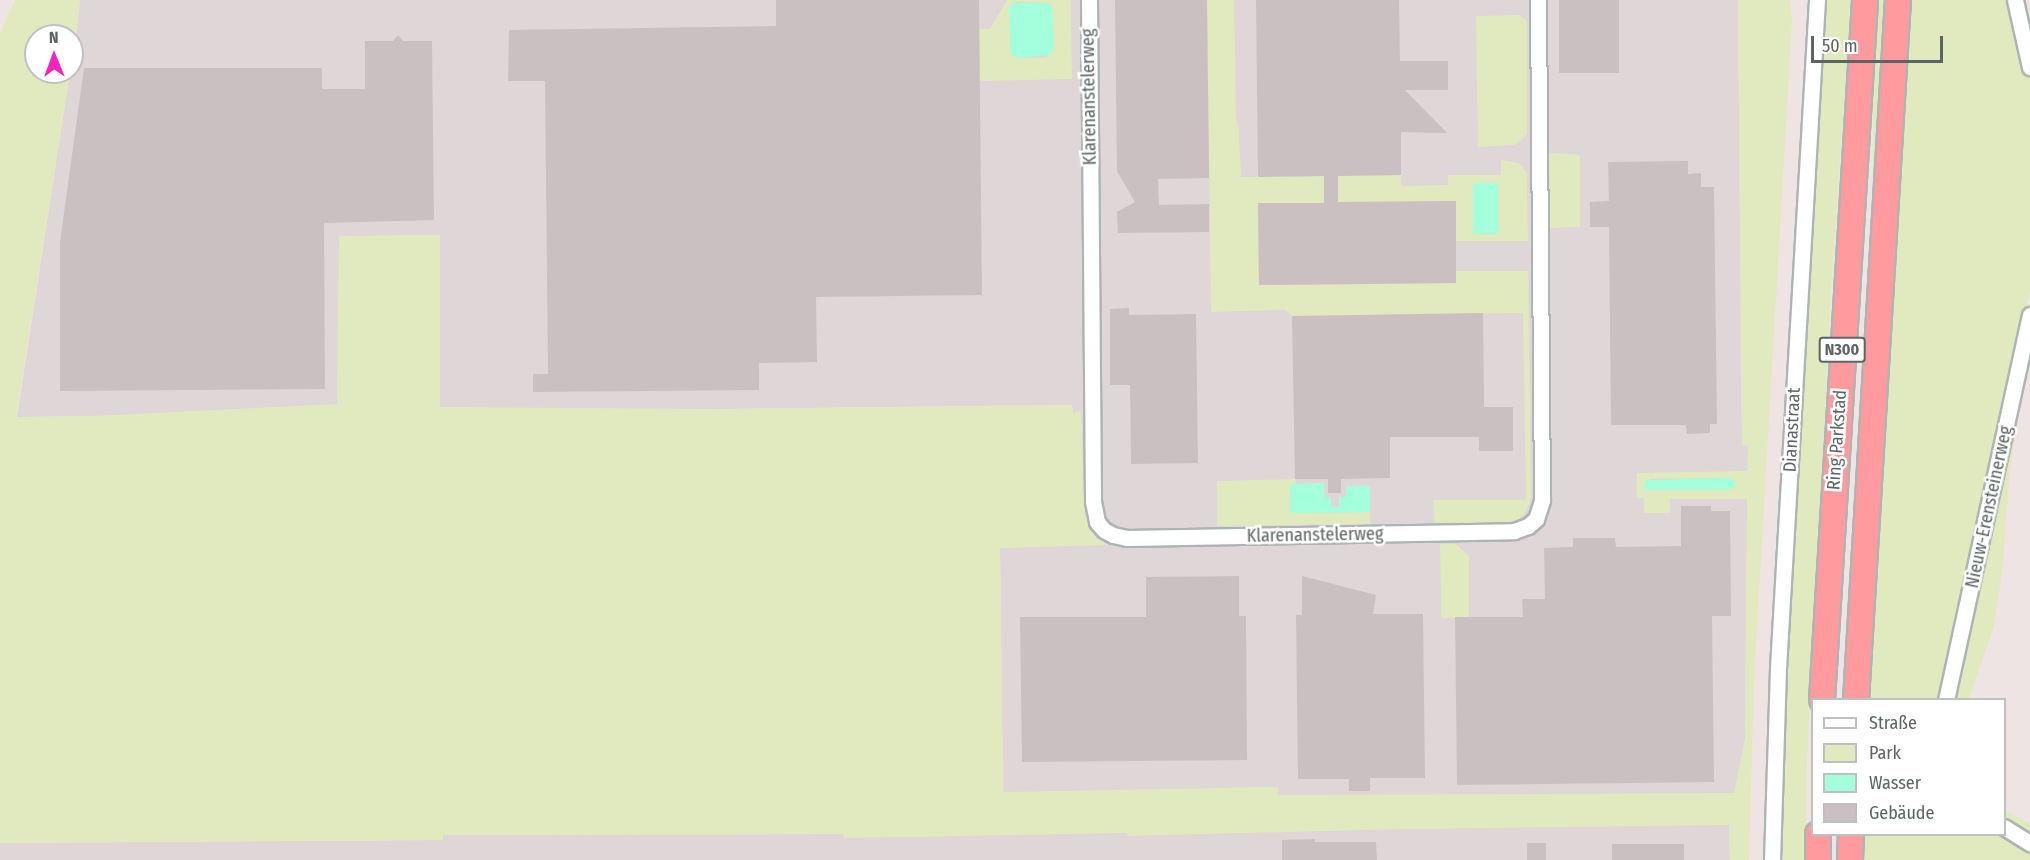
<!DOCTYPE html>
<meta charset="utf-8">
<style>
body{margin:0}
#map{position:relative;width:2030px;height:860px;overflow:hidden;background:#efe4e4;font-family:"Fira Sans Condensed",sans-serif}
div>[style]{position:absolute}
[style*='--x']{left:calc(var(--x)*1px);top:calc(var(--y)*1px);width:calc(var(--w)*1px);rotate:calc(var(--a)*1deg)}
.industrial>*{inset:0;background:#ded6d7}
.green>*{inset:0;background:#e1e9be;transform-origin:0 0}
.water>*{inset:0;background:#a4ffdc;transform-origin:0 0}
.building>*{inset:0;background:#cac0c2;transform-origin:0 0}
.roads{filter:drop-shadow(2px 0 #adb5b4) drop-shadow(-2px 0 #adb5b4) drop-shadow(0 2px #adb5b4) drop-shadow(0 -2px #adb5b4)}
.minor>*{height:15px;margin:-7.5px;padding:0 7.5px;transform-origin:7.5px;border-radius:7.5px;background:#fff}
.trunk>*{height:24px;margin:-12px;padding:0 12px;transform-origin:12px;border-radius:12px;background:#ff9a9e}
span{translate:-50% -50%;white-space:nowrap;text-align:center;line-height:1.15;-webkit-text-stroke:5px #fff;paint-order:stroke}
.shield-label span{padding:2px 4px;background:#fff;border:2px solid;border-radius:4px;-webkit-text-stroke-width:0}
.shield-label{font-size:16px;color:#5c6563;font-weight:700}
.street-label{font-size:18px;color:#5c6563}
.legend{position:absolute;left:1811px;top:698px;width:195px;height:138px;box-sizing:border-box;background:#fff;border:2px solid #bec1c1;margin:0;padding:8px 10px;list-style:none;font-size:18px;color:#5c6563}
.legend li{display:flex;align-items:center;gap:12px;height:30px}
.legend b{width:30px;border:2px solid #bec1c1}
.north{position:absolute;left:24px;top:24px;width:60px;height:60px;box-sizing:border-box;background:#fff;border:2px solid #bec1c1;border-radius:50%;rotate:359deg;font-size:16px;font-weight:700;line-height:24px;text-align:center;color:#5c6563}
.north::after{content:'';display:block;margin:auto;width:21px;height:27px;background:#f524c0;clip-path:polygon(50% 0,100% 100%,50% 72%,0 100%)}
.scale{position:absolute;left:1811px;top:36px;width:132px;height:27px;box-sizing:border-box;border:3px solid #5c6563;border-top:0;padding-left:8px;font-size:18px;line-height:21px;white-space:nowrap;color:#5c6563;-webkit-text-stroke:4px #fff;paint-order:stroke}
</style>
<div id="map">
<div class="industrial">
<div style="clip-path:polygon(80px 0,1738px 0,1742px 444px,1748px 445px,1745px 739px,1729px 825px,1730px 860px,0 860px,0 843px,442px 840px,442px 835px,844px 834px,844px 838px,1003px 792px,1000px 548px,1111px 544px,1093px 531px,1084px 514px,1081px 416px,1073px 413px,1072px 405px,17px 417px,70px 72px,72px 72px)"></div>
</div>
<div class="green">
<div style="clip-path:polygon(evenodd,15px 0,80px 0,72px 57px,72px 36px,36px 36px,36px 72px,70px 72px,16px 417px,93px 416px,337px 404px,339px 236px,440px 235px,440px 407px,725px 409px,1072px 405px,1073px 413px,1080px 411px,1081px 416px,1084px 514px,1098px 537px,1113px 545px,1000px 548px,1003px 792px,1278px 787px,1278px 795px,1734px 793px,1745px 739px,1747px 499px,1670px 499px,1670px 513px,1644px 513px,1644px 498px,1637px 498px,1637px 473px,1748px 471px,1748px 446px,1742px 445px,1738px 0,1790px 0,1792px 20px,1754px 679px,1749px 860px,1730px 860px,1729px 825px,1404px 829px,1128px 836px,1126px 833px,844px 838px,843px 834px,443px 835px,443px 840px,0 843px,0 33px,15px 0,1728px 478px,1732px 479px,1731px 489px,1646px 490px,1650px 479px,1728px 478px)"></div>
<div style="clip-path:polygon(evenodd,1007px 0,1071px 0,1072px 79px,980px 81px,979px 29px,990px 29px,1007px 0,1016px 2px,1047px 3px,1047px 57px,1018px 58px,1011px 54px,1009px 9px,1016px 2px)"></div>
<div style="clip-path:polygon(1207px 0,1234px 0,1236px 117px,1239px 130px,1241px 177px,1324px 176px,1324px 203px,1258px 204px,1259px 285px,1456px 283px,1456px 271px,1528px 271px,1531px 498px,1526px 512px,1519px 519px,1508px 522px,1435px 523px,1433px 500px,1524px 500px,1526px 497px,1523px 313px,1292px 316px,1286px 310px,1211px 312px)"></div>
<div style="clip-path:polygon(1826px 0,1851px 0,1831px 290px,1807px 762px,1806px 860px,1781px 860px,1792px 569px)"></div>
<div style="left:1873px;top:0;width:15px;height:701px"></div>
<div style="clip-path:polygon(1910px 0,2011px 0,2030px 81px,2030px 292px,1940px 699px,1868px 700px)"></div>
<div style="clip-path:polygon(1520px 15px,1527px 21px,1527px 133px,1523px 139px,1514px 145px,1478px 147px,1476px 16px)"></div>
<div style="clip-path:polygon(1549px 153px,1575px 154px,1580px 156px,1580px 227px,1550px 228px)"></div>
<div style="clip-path:polygon(1501px 160px,1519px 163px,1527px 173px,1528px 241px,1456px 241px,1455px 201px,1338px 202px,1338px 176px,1401px 175px,1401px 186px,1448px 185px,1448px 175px,1501px 175px)"></div>
<div style="clip-path:polygon(2030px 341px,2010px 470px,2002px 572px,1994px 626px,1969px 699px,1951px 700px)"></div>
<div style="clip-path:polygon(1295px 479px,1296px 484px,1290px 484px,1290px 513px,1370px 512px,1370px 524px,1217px 526px,1217px 481px)"></div>
<div style="clip-path:polygon(1440px 544px,1456px 544px,1469px 556px,1469px 618px,1441px 618px)"></div>
<div style="clip-path:polygon(2004px 809px,2030px 825px,2030px 837px,2005px 821px)"></div>
<div style="clip-path:polygon(1863px 835px,2003px 835px,2030px 852px,2030px 860px,1862px 860px)"></div>
</div>
<div class="water">
<div style="clip-path:polygon(1012px 3px,1047px 3px,1052px 6px,1054px 48px,1050px 55px,1018px 58px,1011px 54px,1009px 9px)"></div>
<div style="left:1498px;top:183px;width:51px;height:25px;rotate:90deg"></div>
<div style="clip-path:polygon(1728px 478px,1735px 480px,1734px 489px,1646px 490px,1643px 487px,1646px 480px)"></div>
<div style="clip-path:polygon(1324px 483px,1325px 497px,1331px 498px,1331px 507px,1339px 507px,1339px 497px,1346px 497px,1346px 486px,1370px 486px,1370px 512px,1290px 513px,1290px 484px)"></div>
</div>
<div class="building">
<div style="clip-path:polygon(776px 0,979px 0,982px 295px,816px 297px,817px 362px,759px 363px,759px 390px,533px 392px,533px 374px,548px 374px,545px 81px,508px 81px,509px 30px,776px 26px)"></div>
<div style="clip-path:polygon(1115px 0,1207px 0,1209px 178px,1158px 179px,1159px 205px,1209px 204px,1209px 232px,1118px 233px,1117px 212px,1135px 202px,1117px 171px)"></div>
<div style="clip-path:polygon(1256px 0,1399px 0,1400px 61px,1448px 61px,1448px 90px,1405px 90px,1447px 133px,1401px 132px,1401px 175px,1338px 176px,1338px 202px,1456px 201px,1456px 283px,1259px 285px,1258px 203px,1324px 203px,1324px 176px,1258px 177px)"></div>
<div style="left:1559px;top:0;width:60px;height:73px"></div>
<div style="clip-path:polygon(398px 35px,403px 41px,432px 41px,434px 220px,324px 223px,325px 389px,60px 391px,60px 242px,84px 68px,322px 68px,322px 89px,365px 89px,365px 41px,393px 41px)"></div>
<div style="clip-path:polygon(1688px 161px,1688px 174px,1701px 173px,1701px 187px,1714px 187px,1717px 424px,1710px 424px,1710px 433px,1687px 434px,1686px 425px,1611px 425px,1609px 227px,1590px 227px,1590px 202px,1609px 201px,1608px 162px)"></div>
<div style="clip-path:polygon(1129px 308px,1129px 315px,1196px 314px,1198px 463px,1131px 464px,1130px 385px,1110px 385px,1110px 309px)"></div>
<div style="clip-path:polygon(1483px 313px,1484px 407px,1513px 407px,1513px 451px,1479px 451px,1479px 437px,1390px 437px,1390px 478px,1341px 479px,1341px 493px,1328px 493px,1328px 479px,1295px 479px,1292px 316px)"></div>
<div style="clip-path:polygon(1681px 506px,1711px 506px,1711px 511px,1730px 511px,1731px 616px,1712px 616px,1714px 782px,1457px 785px,1455px 617px,1523px 617px,1522px 599px,1545px 599px,1544px 548px,1573px 547px,1573px 538px,1615px 538px,1616px 547px,1681px 546px)"></div>
<div style="clip-path:polygon(1239px 576px,1239px 616px,1246px 616px,1247px 760px,1022px 762px,1020px 617px,1146px 617px,1146px 577px)"></div>
<div style="clip-path:polygon(1302px 576px,1376px 595px,1373px 614px,1423px 614px,1425px 778px,1370px 778px,1370px 791px,1349px 791px,1349px 779px,1298px 779px,1296px 615px,1302px 615px)"></div>
<div style="clip-path:polygon(1315px 839px,1315px 842px,1376px 842px,1377px 860px,1282px 860px,1282px 840px)"></div>
<div style="left:1527px;top:843px;width:19px;height:17px"></div>
<div style="left:1612px;top:844px;width:72px;height:16px"></div>
</div>
<div class="roads">
<div class="minor">
<div style="--x:1089;--y:0;--w:501;--a:89.54"></div>
<div style="--x:1093;--y:501;--w:21;--a:79"></div>
<div style="--x:1097;--y:522;--w:11;--a:49"></div>
<div style="--x:1104;--y:530;--w:10;--a:29"></div>
<div style="--x:1113;--y:535;--w:14;--a:12"></div>
<div style="--x:1127;--y:538;--w:387;--a:-1"></div>
<div style="--x:1514;--y:531;--w:15;--a:-20"></div>
<div style="--x:1528;--y:526;--w:11;--a:-41"></div>
<div style="--x:1536;--y:519;--w:20;--a:-72"></div>
<div style="--x:1542;--y:500;--w:500;--a:-90.46"></div>
<div style="--x:2015;--y:0;--w:69;--a:77.4"></div>
<div style="--x:1946;--y:700;--w:394;--a:-77.7"></div>
<div style="--x:2004;--y:827;--w:31;--a:32"></div>
<div style="--x:1772;--y:860;--w:192;--a:-88.2"></div>
<div style="--x:1778;--y:668;--w:669;--a:-86.66"></div>
</div>
<div class="trunk">
<div style="--x:1822;--y:700;--w:701;--a:-86.48"></div>
<div style="--x:1856;--y:700;--w:701;--a:-86.57"></div>
<div style="--x:1818;--y:860;--w:26;--a:-90"></div>
<div style="--x:1850;--y:860;--w:26;--a:-88"></div>
</div>
</div>
<div class="shield-label">
<span style="left:1842px;top:350px">N300</span>
</div>
<div class="street-label">
<span style="left:1089px;top:97px;rotate:-91deg">Klarenanstelerweg</span>
<span style="left:1792px;top:430px;rotate:-87deg">Dianastraat</span>
<span style="left:1837px;top:440px;rotate:-86deg">Ring Parkstad</span>
<span style="left:1989px;top:507px;rotate:-78deg">Nieuw-Erensteinerweg</span>
<span style="left:1315px;top:535px;rotate:-1deg">Klarenanstelerweg</span>
</div>
<ul class="legend">
<li><b style="height:8px;background:#fff"></b>Straße</li>
<li><b style="height:16px;background:#e1e9be"></b>Park</li>
<li><b style="height:16px;background:#a4ffdc"></b>Wasser</li>
<li><b style="height:16px;background:#cac0c2"></b>Gebäude</li>
</ul>
<div class="north">N</div>
<div class="scale">50 m</div>
</div>
